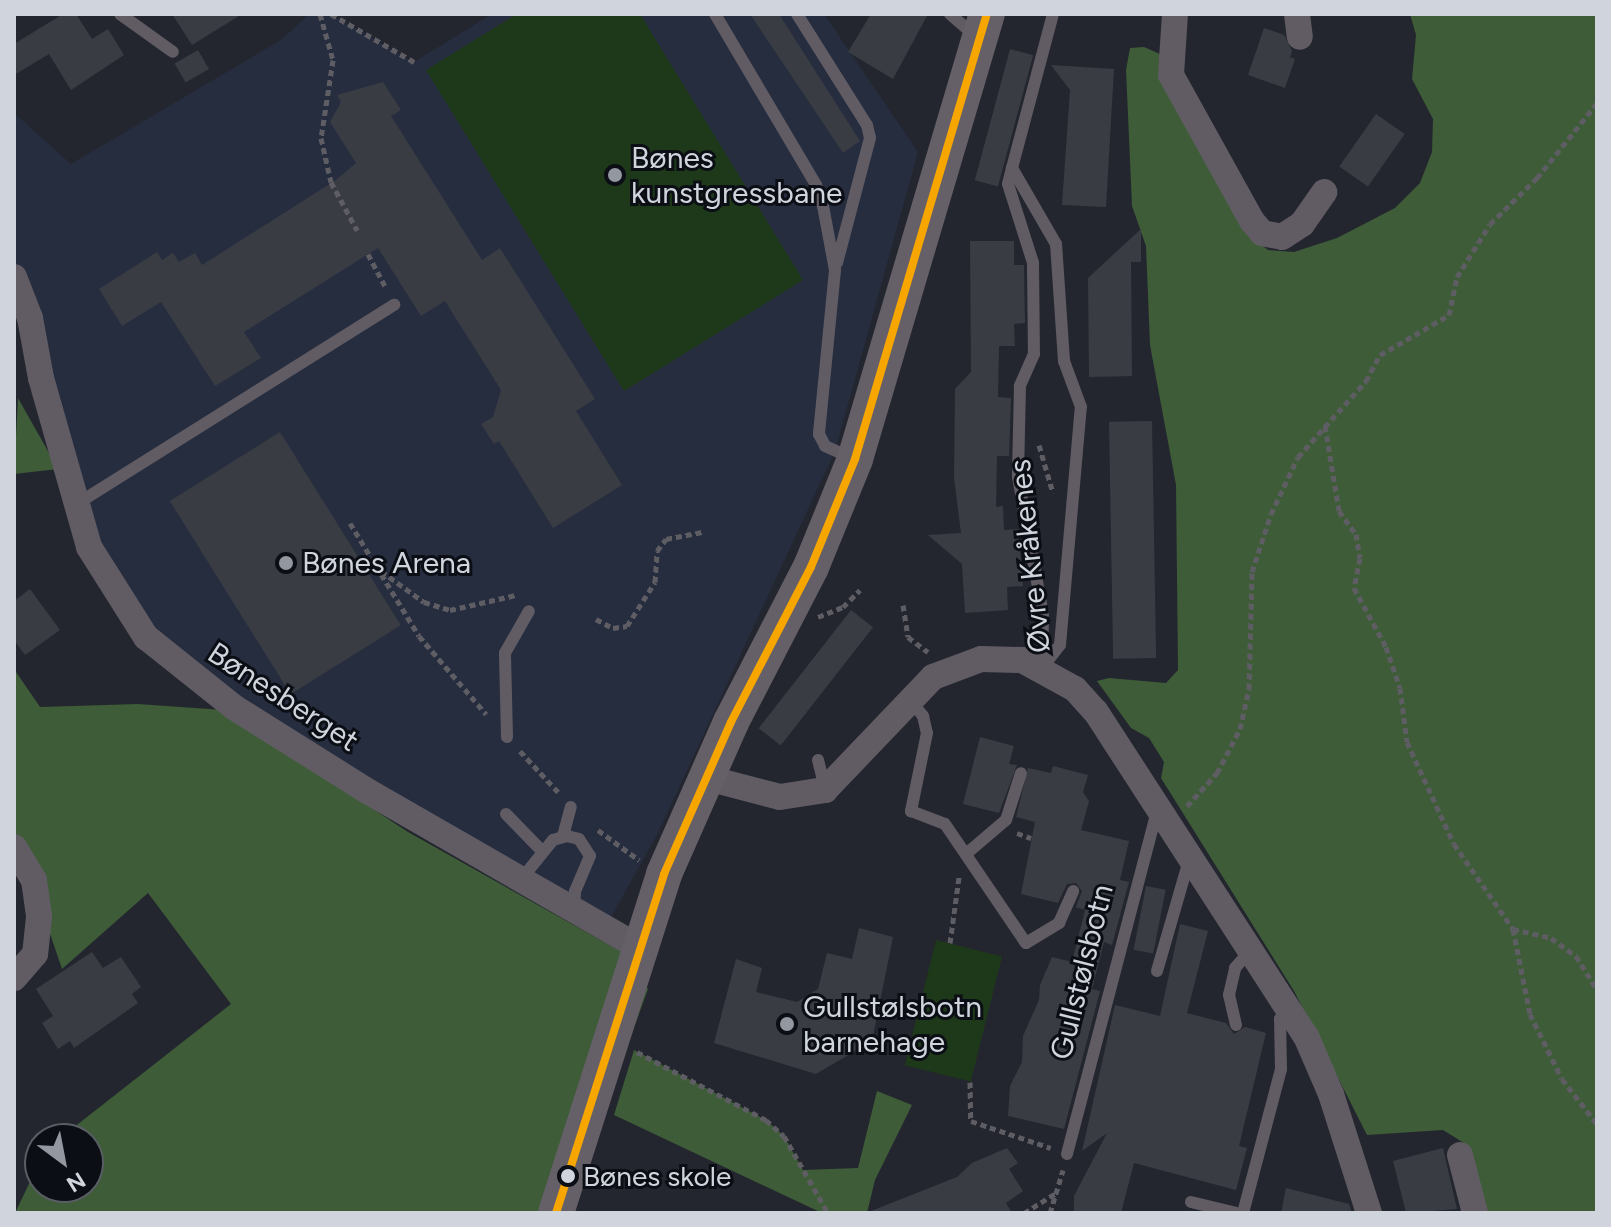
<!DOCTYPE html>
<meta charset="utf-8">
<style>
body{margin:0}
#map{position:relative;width:1611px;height:1227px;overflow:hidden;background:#24262f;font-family:Figtree,sans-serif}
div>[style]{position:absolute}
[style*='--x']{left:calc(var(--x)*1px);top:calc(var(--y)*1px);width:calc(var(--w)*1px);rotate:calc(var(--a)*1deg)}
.built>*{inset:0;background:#262d3f}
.green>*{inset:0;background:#1e3919;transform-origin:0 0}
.forest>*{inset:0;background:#3d5c37}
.building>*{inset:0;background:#3a3c44;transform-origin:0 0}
.path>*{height:5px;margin-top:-2.5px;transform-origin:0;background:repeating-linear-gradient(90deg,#5f5d64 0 6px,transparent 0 10px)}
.service>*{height:12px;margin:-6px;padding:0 6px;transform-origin:6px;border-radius:6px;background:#615c64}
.minor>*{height:26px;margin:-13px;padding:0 13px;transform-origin:13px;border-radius:13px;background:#615c64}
.secondary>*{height:36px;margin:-18px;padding:0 18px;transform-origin:18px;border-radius:18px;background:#655f67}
.bus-1>*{height:8px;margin:-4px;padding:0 4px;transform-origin:4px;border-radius:4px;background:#f7a600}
.dots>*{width:22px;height:22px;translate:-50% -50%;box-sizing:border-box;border:4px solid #0b0e14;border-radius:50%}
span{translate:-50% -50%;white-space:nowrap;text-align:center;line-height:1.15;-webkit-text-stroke:6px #0b0e14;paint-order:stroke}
.bus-label{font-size:28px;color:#cfd4dd}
.left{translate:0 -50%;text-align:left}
.poi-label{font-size:30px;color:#cfd4dd}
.street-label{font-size:30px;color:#cfd4dd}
.frame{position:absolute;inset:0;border:16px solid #cfd4dd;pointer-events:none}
.north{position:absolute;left:24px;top:1123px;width:80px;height:80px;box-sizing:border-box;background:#0b0e14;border:2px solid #595d64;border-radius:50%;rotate:148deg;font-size:22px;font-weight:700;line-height:32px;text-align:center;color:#cfd4dd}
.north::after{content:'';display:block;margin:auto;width:28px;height:36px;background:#9397a0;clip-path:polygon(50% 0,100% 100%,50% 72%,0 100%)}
</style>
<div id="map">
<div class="built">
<div style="clip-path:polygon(309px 14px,331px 14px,414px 62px,492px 14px,824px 14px,918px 152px,835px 451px,658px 833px,604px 930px,235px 707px,115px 593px,14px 278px,14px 113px,71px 164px,281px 40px)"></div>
</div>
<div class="green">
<div style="clip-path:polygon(517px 14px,640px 14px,803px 280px,624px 391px,426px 70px)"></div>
<div style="left:936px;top:940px;width:68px;height:129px;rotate:14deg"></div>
</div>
<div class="forest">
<div style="clip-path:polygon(1410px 14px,1597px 14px,1597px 1213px,1486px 1213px,1464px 1143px,1443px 1130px,1367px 1135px,1294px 991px,1161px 778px,1164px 762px,1149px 738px,1131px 728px,1097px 681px,1109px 678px,1166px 683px,1178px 670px,1176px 485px,1150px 345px,1146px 246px,1132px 206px,1126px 70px,1130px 48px,1144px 47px,1162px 55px,1170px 94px,1245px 232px,1268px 250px,1294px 252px,1337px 238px,1395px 208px,1420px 183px,1432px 152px,1433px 119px,1412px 79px,1416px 35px)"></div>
<div style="clip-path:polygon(18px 398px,58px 469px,14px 474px)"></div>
<div style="clip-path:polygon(14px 669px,40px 707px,138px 704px,223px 710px,408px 832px,620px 951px,648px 989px,567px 1213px,15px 1213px,40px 1161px,40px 1187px,88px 1187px,88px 1139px,59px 1139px,231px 1004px,148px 893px,62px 969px,20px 845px,14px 842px)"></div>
<div style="clip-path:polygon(634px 1050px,766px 1120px,784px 1136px,803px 1170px,858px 1168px,877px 1091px,912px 1105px,875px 1180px,867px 1213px,822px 1213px,614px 1115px)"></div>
</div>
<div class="building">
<div style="clip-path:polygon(63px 14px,76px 14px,92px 39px,108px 29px,124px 55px,71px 90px,49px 54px,14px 75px,14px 44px)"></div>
<div style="clip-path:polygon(172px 14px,242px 14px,192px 45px)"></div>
<div style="clip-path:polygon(750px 14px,779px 14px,860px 141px,843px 153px)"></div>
<div style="clip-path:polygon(871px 14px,928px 14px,893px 79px,848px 52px)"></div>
<div style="clip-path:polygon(1264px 28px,1284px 35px,1292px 51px,1290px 57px,1295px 59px,1285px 88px,1248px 75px)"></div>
<div style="left:1010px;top:49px;width:24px;height:136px;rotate:15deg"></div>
<div style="left:198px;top:50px;width:22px;height:27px;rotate:60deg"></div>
<div style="clip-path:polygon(1051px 65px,1114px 69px,1106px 207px,1062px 205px,1070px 90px)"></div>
<div style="clip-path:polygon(383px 82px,401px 110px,391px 116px,482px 260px,500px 248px,595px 399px,576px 411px,622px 485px,553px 528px,499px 441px,494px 444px,481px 424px,493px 417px,501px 390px,445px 301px,421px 316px,378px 248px,244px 332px,261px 358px,215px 386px,161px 302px,122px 326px,99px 289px,157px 252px,162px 260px,173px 253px,179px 262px,195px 253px,202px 265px,336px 180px,356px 163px,330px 122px,341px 102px,337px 95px)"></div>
<div style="left:1376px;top:114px;width:35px;height:64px;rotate:35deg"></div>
<div style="clip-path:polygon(1141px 229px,1141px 262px,1131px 262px,1132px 376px,1089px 377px,1088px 278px)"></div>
<div style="clip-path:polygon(970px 241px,1014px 241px,1014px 265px,1024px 265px,1025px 323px,1014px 324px,1015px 346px,999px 346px,998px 397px,1011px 398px,1009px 456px,997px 456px,996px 507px,1003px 506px,1004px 530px,1018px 529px,1023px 586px,1007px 587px,1008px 610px,965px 613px,962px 564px,928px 535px,961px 533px,954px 478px,955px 389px,971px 372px)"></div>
<div style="left:1152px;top:421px;width:237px;height:43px;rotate:89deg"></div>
<div style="left:280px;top:432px;width:228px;height:130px;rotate:58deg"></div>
<div style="clip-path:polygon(30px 589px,60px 630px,25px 655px,14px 640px,14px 601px)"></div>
<div style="left:851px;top:610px;width:28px;height:150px;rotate:38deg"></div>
<div style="clip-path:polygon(980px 737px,1014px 746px,1009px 764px,1017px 765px,999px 813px,963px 804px)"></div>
<div style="clip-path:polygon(1053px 766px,1088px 775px,1083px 792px,1089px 801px,1081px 830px,1129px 841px,1120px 880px,1129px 882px,1112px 945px,1104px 942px,1092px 989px,1100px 991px,1064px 1129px,1008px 1116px,1010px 1086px,1022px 1062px,1023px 1036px,1039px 1000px,1040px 985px,1052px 957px,1072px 962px,1085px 910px,1076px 907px,1082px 891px,1076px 883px,1067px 884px,1058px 903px,1021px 894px,1035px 822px,1016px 817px,1028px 768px,1051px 773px)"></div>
<div style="left:1146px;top:886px;width:20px;height:65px;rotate:11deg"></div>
<div style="clip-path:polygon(1180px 924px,1208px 931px,1187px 1013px,1226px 1023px,1234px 1034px,1245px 1027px,1266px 1033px,1239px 1146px,1247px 1148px,1236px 1190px,1134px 1163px,1121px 1213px,1074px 1213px,1074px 1196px,1107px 1133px,1082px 1151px,1115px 1005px,1160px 1016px)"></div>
<div style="clip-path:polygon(859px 928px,893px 937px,872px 1041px,816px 1074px,714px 1043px,736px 959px,762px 968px,756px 992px,797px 1002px,818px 989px,827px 953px,852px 959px)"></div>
<div style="clip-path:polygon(92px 952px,103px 968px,121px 957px,141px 987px,132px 994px,138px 1003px,74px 1048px,70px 1041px,58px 1049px,42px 1023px,53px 1016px,36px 989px)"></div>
<div style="clip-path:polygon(1007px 1148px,1018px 1163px,1009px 1169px,1023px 1191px,1006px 1203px,1012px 1213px,866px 1213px,957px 1177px,972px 1163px)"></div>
<div style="clip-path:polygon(1443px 1148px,1457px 1209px,1406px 1213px,1393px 1161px)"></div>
<div style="clip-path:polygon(1286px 1188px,1349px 1204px,1352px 1213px,1281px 1213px)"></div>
</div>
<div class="path">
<div style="--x:320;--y:14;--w:48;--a:74.2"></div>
<div style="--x:333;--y:60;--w:79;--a:98.7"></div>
<div style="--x:321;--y:138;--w:45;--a:77.2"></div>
<div style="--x:331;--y:182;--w:55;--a:61.6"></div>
<div style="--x:331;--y:14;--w:96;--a:30"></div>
<div style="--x:368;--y:254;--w:38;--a:62"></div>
<div style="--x:1325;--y:426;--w:86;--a:80.6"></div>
<div style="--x:1339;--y:511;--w:29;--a:54"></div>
<div style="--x:1356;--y:534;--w:24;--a:81"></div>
<div style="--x:1360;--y:558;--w:31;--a:101"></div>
<div style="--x:1354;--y:588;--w:67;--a:61.5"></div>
<div style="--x:1386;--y:647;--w:43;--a:71.1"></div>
<div style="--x:1400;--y:688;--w:54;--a:82.6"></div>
<div style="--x:1407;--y:742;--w:112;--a:65.3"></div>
<div style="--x:1454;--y:844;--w:103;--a:55.2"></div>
<div style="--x:1513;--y:929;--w:87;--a:78.7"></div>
<div style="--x:1530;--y:1014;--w:72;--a:63.8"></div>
<div style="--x:1562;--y:1079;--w:57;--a:52.1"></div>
<div style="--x:1039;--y:445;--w:50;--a:73.7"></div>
<div style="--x:350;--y:523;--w:132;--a:58.6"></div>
<div style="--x:419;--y:636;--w:103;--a:49.3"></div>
<div style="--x:381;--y:571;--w:53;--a:35.8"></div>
<div style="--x:424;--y:602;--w:27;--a:17"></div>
<div style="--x:450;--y:610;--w:68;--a:-12.8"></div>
<div style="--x:903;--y:605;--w:32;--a:81"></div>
<div style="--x:908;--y:637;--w:25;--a:37"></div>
<div style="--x:818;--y:617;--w:27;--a:-22"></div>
<div style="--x:843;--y:607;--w:24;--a:-45"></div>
<div style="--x:596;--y:619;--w:19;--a:28"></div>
<div style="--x:613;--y:628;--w:14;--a:-8"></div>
<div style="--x:627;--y:626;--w:52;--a:-57.5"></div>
<div style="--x:655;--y:582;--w:31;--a:-86"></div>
<div style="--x:657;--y:551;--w:15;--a:-53"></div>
<div style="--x:666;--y:539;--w:38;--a:-11"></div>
<div style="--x:520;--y:751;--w:57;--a:47.1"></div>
<div style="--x:1187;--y:806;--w:45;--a:-47.7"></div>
<div style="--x:1217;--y:773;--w:50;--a:-62.4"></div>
<div style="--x:1240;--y:729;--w:41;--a:-77.3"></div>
<div style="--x:1249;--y:689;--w:117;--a:-88.5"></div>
<div style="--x:1252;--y:572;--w:61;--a:-71.9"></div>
<div style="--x:1271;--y:514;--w:63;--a:-64.7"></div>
<div style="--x:1298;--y:457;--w:102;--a:-48.2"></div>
<div style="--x:1366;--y:381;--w:30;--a:-62"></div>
<div style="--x:1380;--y:355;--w:80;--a:-30.1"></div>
<div style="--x:1449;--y:315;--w:39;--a:-78"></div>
<div style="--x:1457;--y:277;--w:62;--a:-58.1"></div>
<div style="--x:1490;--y:224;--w:66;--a:-44.4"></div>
<div style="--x:1537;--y:178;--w:96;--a:-51.3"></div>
<div style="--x:598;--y:830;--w:51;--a:36.2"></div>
<div style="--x:1017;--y:833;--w:15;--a:20"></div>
<div style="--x:1513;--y:929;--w:39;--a:13"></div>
<div style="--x:1551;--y:938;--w:31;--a:36"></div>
<div style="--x:1576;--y:956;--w:39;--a:58"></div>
<div style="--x:950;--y:943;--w:67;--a:-82.2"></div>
<div style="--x:637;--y:1052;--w:146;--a:27.8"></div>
<div style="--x:766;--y:1120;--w:24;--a:42"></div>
<div style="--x:784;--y:1136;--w:89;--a:60.3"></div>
<div style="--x:970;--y:1082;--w:39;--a:89"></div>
<div style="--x:971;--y:1121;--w:84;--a:18.6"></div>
<div style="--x:1024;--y:1213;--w:38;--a:-32"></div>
<div style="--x:1050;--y:1213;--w:45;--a:-73.2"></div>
</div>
<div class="service">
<div style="--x:120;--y:14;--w:65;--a:35.6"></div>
<div style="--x:715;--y:14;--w:199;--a:59.4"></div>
<div style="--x:816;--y:185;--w:22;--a:72"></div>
<div style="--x:823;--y:206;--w:65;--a:79.4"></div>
<div style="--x:835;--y:270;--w:165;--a:95.6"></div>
<div style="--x:819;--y:434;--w:13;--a:63"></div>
<div style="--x:825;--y:446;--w:30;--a:24"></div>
<div style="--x:797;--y:14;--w:131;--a:57.8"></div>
<div style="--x:867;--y:125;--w:13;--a:77"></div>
<div style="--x:870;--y:138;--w:129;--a:104.8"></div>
<div style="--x:950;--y:14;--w:35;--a:41"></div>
<div style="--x:1012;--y:168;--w:16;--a:104"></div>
<div style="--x:1008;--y:184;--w:83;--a:72.4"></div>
<div style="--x:1033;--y:263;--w:91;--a:89.4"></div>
<div style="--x:1034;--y:354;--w:35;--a:114"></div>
<div style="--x:1020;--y:386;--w:91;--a:91.3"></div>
<div style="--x:1018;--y:477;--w:140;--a:79.7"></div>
<div style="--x:1043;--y:615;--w:53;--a:91.1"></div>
<div style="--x:75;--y:505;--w:377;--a:-32.1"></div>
<div style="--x:1042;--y:668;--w:29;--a:-52"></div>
<div style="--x:1060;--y:645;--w:239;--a:-85"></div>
<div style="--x:1081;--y:407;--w:49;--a:-110.3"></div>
<div style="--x:1064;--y:361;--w:117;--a:-93.9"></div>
<div style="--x:1056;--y:244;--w:88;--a:-120.1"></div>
<div style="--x:1012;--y:168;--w:159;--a:-75.1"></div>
<div style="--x:910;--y:700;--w:21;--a:51"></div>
<div style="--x:923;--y:716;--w:17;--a:77"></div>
<div style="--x:927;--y:733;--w:80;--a:101.6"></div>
<div style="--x:911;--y:811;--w:36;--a:21"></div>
<div style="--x:945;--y:824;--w:144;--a:55.8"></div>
<div style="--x:1026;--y:943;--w:39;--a:-31"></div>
<div style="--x:1059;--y:923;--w:35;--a:-66"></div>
<div style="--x:507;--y:737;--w:84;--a:-91.4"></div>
<div style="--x:505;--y:653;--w:48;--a:-60.3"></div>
<div style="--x:818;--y:760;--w:29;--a:76"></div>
<div style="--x:506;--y:814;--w:52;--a:45.8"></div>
<div style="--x:563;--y:836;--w:30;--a:-75"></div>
<div style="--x:966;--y:854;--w:52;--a:-40.4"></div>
<div style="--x:1006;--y:820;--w:49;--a:-72.3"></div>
<div style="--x:519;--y:882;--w:54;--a:-51"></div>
<div style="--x:553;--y:840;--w:15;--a:-16"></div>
<div style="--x:567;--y:836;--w:12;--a:14"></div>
<div style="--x:579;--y:839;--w:20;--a:57"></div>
<div style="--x:590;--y:856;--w:39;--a:113"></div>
<div style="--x:575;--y:892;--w:19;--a:93"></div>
<div style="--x:1157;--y:971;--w:116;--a:-73.9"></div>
<div style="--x:1236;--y:1025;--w:31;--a:-103"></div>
<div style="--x:1229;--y:995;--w:28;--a:-77"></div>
<div style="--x:1235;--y:968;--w:23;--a:-49"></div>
<div style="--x:1067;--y:1154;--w:356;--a:-75.3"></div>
<div style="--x:1191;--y:1202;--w:46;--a:13.7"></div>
<div style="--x:1243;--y:1213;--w:149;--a:-75.2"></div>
<div style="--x:1281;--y:1069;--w:50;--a:-91.1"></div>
<div style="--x:1280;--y:1019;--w:16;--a:-50"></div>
</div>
<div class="minor">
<div style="--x:1175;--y:14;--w:61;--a:93.8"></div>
<div style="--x:1171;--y:75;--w:167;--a:61"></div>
<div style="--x:1252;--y:221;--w:16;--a:50"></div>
<div style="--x:1262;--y:233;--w:20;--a:11"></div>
<div style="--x:1282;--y:237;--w:24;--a:-33"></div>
<div style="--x:1302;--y:224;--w:39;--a:-55"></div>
<div style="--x:1297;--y:14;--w:23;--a:83"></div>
<div style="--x:14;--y:277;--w:44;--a:68.7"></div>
<div style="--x:30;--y:318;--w:61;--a:79.6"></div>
<div style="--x:41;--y:378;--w:176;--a:74.1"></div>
<div style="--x:89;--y:547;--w:107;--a:57.7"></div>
<div style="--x:146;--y:637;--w:114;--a:38.6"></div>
<div style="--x:235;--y:708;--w:158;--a:32.1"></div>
<div style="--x:369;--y:792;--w:313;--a:29.9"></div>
<div style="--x:707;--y:778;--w:75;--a:14.6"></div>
<div style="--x:780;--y:797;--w:46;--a:-8.8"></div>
<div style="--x:825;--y:790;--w:156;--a:-46.3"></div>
<div style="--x:933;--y:677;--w:51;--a:-20.6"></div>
<div style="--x:981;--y:659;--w:41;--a:1.4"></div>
<div style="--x:1022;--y:660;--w:60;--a:28.7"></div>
<div style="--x:1075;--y:689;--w:31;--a:48"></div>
<div style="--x:1096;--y:712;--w:386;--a:57.1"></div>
<div style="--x:1306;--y:1036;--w:63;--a:66.7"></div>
<div style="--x:1331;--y:1094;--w:125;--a:72.3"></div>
<div style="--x:14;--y:847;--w:39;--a:59"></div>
<div style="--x:34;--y:880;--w:37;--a:82"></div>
<div style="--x:39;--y:917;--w:37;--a:96"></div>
<div style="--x:35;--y:954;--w:32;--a:131"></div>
<div style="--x:1460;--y:1155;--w:60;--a:75.5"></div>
</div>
<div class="secondary">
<div style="--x:556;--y:1213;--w:356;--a:-72.3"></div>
<div style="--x:664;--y:874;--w:166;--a:-66.2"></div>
<div style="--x:731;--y:722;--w:174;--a:-62.7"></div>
<div style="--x:811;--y:567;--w:117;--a:-67.8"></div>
<div style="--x:855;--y:459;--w:464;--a:-73.5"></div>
</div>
<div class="bus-1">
<div style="--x:556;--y:1213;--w:356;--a:-72.3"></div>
<div style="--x:664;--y:874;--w:166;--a:-66.2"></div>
<div style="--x:731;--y:722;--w:174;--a:-62.7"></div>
<div style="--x:811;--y:567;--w:117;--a:-67.8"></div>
<div style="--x:855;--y:459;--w:464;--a:-73.5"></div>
</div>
<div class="dots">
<div style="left:615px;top:175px;background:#9397a0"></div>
<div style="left:286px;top:563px;background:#9397a0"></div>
<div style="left:787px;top:1024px;background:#9397a0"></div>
<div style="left:568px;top:1176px;background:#cfd4dd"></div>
</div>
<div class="bus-label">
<span class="left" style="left:583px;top:1176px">Bønes skole</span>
</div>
<div class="poi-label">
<span class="left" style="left:631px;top:175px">Bønes<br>kunstgressbane</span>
<span class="left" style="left:302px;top:563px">Bønes Arena</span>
<span class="left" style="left:803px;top:1024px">Gullstølsbotn<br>barnehage</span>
</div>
<div class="street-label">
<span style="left:1030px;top:556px;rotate:-96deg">Øvre Kråkenes</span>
<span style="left:283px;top:697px;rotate:33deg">Bønesberget</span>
<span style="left:1082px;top:972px;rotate:-76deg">Gullstølsbotn</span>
</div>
<div class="frame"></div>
<div class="north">N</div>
</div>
